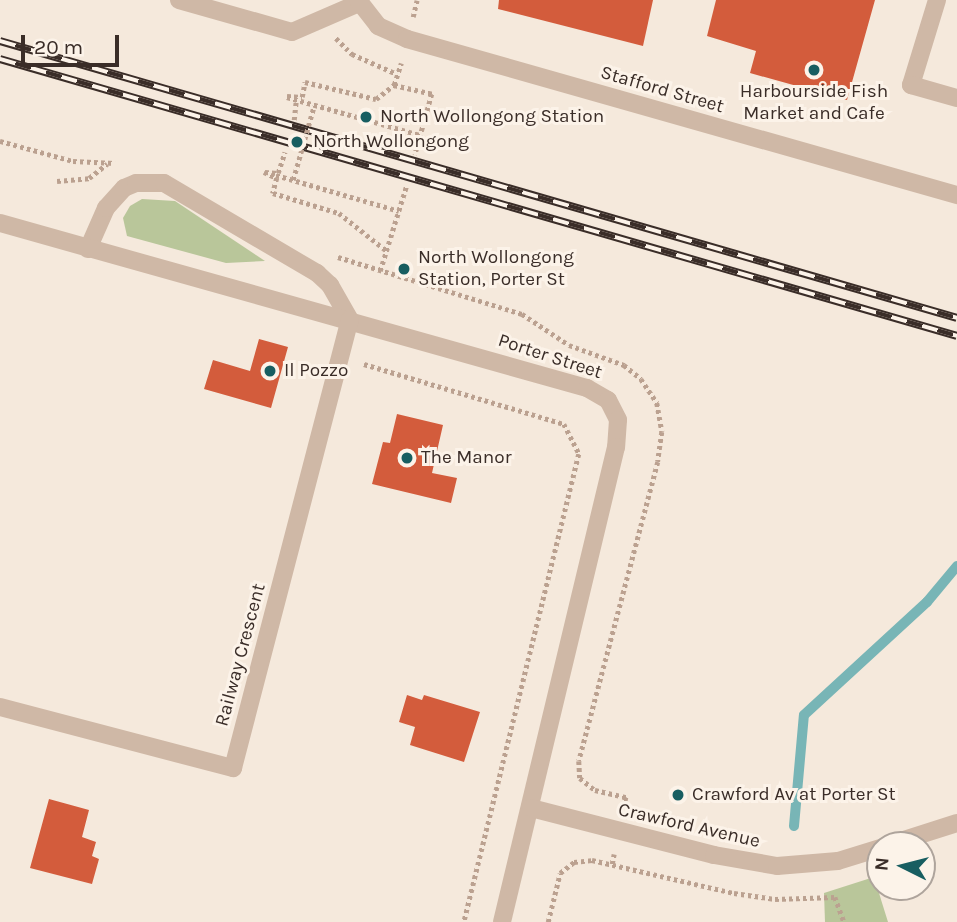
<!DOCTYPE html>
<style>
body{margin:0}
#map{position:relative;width:957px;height:922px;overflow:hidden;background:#f5e9dc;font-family:Karla,sans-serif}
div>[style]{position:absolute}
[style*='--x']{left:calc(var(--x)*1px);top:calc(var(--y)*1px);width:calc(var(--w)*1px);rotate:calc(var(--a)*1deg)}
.green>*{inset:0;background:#b9c69a}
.stream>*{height:10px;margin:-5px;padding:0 5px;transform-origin:5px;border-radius:5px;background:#78b5b6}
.building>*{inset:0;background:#d35c3c}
.path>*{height:4.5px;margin-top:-2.25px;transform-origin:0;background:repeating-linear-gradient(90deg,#bba190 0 3.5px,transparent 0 7px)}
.lane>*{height:18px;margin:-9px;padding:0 9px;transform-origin:9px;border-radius:9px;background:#cfb8a6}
.street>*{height:18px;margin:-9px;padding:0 9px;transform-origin:9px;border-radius:9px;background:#cfb8a6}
.rail>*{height:8px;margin-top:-4px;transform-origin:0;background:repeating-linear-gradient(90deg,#fcf3e9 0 16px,#3a2d28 0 32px);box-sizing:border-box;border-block:2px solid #3a2d28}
.path-bridge>*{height:4.5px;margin-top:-2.25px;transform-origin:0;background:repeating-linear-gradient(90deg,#bba190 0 3.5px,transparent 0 7px)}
.dots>*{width:19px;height:19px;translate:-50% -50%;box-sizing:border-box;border:4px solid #fcf3e9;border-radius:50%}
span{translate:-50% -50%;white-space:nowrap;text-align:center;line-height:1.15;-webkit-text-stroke:6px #fcf3e9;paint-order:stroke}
.street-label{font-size:19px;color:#3a2d28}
.poi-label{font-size:19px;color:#3a2d28}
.left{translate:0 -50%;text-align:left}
.north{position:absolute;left:866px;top:831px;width:70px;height:70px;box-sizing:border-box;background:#fcf3e9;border:2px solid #aea49c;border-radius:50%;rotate:276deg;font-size:19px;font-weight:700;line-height:28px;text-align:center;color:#3a2d28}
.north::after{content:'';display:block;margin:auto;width:24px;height:32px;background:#185e61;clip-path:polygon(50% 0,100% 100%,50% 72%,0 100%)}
.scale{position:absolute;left:21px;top:35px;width:98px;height:32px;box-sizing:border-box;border:4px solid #3a2d28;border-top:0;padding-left:9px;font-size:21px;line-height:24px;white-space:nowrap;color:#3a2d28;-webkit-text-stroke:5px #fcf3e9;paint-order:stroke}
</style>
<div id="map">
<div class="green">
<div style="clip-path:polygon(142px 199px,175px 201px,265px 261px,226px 263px,127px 236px,123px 218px,130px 206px)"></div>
<div style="clip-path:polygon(874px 877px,888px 922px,825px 922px,824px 893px)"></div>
</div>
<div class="stream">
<div style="--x:794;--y:826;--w:111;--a:-84.9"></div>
<div style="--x:804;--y:715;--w:167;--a:-42.6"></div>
<div style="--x:927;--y:602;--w:47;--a:-50.2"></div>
</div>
<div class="building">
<div style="clip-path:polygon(499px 0,653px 0,643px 46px,498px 9px)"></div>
<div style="clip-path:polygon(716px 0,875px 0,847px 100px,750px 73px,756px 51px,707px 36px)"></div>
<div style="clip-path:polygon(259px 339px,288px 347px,271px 408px,204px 389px,213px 360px,250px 371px)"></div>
<div style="clip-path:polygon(397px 414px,443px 425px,432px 473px,457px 478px,451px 503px,372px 484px,383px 442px,390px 443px)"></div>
<div style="clip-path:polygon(407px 695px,422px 700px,424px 695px,480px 712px,464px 762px,410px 745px,415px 727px,399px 722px)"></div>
<div style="clip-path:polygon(49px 799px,89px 810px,82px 837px,96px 842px,92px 856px,99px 859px,92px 884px,30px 868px)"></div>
</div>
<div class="path">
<div style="--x:413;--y:17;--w:17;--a:-77"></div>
<div style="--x:336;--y:38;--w:23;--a:45"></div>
<div style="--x:352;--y:54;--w:49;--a:24"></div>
<div style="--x:394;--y:85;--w:23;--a:-72"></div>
<div style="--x:287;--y:96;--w:15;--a:4"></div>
<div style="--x:302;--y:97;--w:15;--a:-79"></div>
<div style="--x:305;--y:82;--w:73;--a:13.5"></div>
<div style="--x:376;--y:99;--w:23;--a:-38"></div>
<div style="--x:394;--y:85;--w:39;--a:13"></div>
<div style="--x:432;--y:94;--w:63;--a:105.6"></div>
<div style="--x:287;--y:97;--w:138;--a:15.9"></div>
<div style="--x:294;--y:120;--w:18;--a:-84"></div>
<div style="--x:0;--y:141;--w:76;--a:15.3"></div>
<div style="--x:73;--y:161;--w:42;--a:2.7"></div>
<div style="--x:264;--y:172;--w:14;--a:25"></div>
<div style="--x:277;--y:178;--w:16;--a:105"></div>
<div style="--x:273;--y:193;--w:69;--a:16.9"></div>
<div style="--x:339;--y:213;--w:61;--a:38.4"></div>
<div style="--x:265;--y:172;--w:13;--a:4"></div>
<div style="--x:278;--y:173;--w:22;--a:-72"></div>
<div style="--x:276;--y:175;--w:128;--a:16.3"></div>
<div style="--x:57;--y:181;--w:32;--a:-5"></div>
<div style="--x:89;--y:178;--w:23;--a:-38"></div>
<div style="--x:338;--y:257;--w:193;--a:17.2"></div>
<div style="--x:522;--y:314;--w:56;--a:33.4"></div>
<div style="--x:569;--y:345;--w:59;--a:20"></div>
<div style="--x:624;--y:365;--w:22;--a:39"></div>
<div style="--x:641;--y:379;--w:29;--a:56"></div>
<div style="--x:657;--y:403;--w:29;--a:80"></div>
<div style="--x:662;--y:432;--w:30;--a:98"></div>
<div style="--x:658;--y:462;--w:309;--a:104.8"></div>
<div style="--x:579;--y:761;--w:17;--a:87"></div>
<div style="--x:580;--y:778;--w:19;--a:39"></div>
<div style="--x:595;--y:790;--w:32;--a:13"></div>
<div style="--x:626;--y:797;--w:11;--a:100"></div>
<div style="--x:380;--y:271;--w:88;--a:-72.8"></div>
<div style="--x:364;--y:364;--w:209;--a:16.7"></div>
<div style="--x:564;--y:424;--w:34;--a:63"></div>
<div style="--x:579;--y:454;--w:482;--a:103.8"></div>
<div style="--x:612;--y:864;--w:10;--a:-79"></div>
<div style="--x:548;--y:922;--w:50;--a:-76.2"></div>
<div style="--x:560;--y:873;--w:18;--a:-38"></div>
<div style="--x:574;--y:862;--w:18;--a:-6"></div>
<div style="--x:592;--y:860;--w:146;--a:13.1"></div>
<div style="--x:734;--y:893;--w:41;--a:8.3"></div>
<div style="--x:775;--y:899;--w:60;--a:-1.9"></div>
<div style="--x:835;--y:897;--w:27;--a:70"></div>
</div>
<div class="lane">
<div style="--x:179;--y:0;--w:117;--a:15.8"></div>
<div style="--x:292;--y:32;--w:73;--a:-23.4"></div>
<div style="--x:937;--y:0;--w:89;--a:107"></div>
<div style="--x:911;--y:85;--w:48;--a:15.8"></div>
<div style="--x:88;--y:249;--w:45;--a:-66.3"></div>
<div style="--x:106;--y:208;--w:27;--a:-48"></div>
<div style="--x:124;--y:188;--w:13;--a:-23"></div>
<div style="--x:136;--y:183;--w:28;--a:0"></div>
<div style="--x:164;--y:183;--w:178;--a:30.5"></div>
<div style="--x:317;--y:273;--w:18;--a:43"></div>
<div style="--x:330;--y:285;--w:40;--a:60.3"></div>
</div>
<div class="street">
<div style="--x:358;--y:0;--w:33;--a:52"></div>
<div style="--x:378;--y:26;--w:32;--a:24"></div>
<div style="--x:407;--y:39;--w:572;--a:15.84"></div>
<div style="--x:0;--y:223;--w:610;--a:15.7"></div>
<div style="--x:587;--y:388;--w:24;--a:30"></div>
<div style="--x:608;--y:400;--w:22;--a:63"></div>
<div style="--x:618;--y:420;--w:27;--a:94"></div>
<div style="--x:616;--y:447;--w:488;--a:103.5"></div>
<div style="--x:0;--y:707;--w:241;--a:14.7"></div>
<div style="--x:233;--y:768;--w:463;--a:-75.4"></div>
<div style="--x:531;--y:808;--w:189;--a:14.4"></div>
<div style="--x:714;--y:855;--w:64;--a:9.9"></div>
<div style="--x:777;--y:866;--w:61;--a:-4.7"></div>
<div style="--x:838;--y:861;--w:44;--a:-17.2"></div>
<div style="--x:888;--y:845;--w:72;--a:-17.7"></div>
</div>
<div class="rail">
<div style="--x:0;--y:41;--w:996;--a:16.14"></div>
<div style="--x:0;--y:59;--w:996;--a:16.14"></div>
</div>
<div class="path-bridge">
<div style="--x:293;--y:180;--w:77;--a:-74.2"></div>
</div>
<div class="dots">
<div style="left:814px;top:70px;background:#185e61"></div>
<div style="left:366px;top:117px;background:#185e61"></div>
<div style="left:297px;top:142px;background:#185e61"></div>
<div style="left:404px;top:269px;background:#185e61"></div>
<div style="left:270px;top:371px;background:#185e61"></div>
<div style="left:407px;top:458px;background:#185e61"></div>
<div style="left:678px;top:795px;background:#185e61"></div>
</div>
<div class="street-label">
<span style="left:662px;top:90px;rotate:16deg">Stafford Street</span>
<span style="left:550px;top:357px;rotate:18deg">Porter Street</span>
<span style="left:241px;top:655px;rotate:-75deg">Railway Crescent</span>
<span style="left:689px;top:826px;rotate:13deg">Crawford Avenue</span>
</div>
<div class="poi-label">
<span style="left:814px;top:103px">Harbourside Fish<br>Market and Cafe</span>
<span class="left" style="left:380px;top:117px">North Wollongong Station</span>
<span class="left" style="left:313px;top:142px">North Wollongong</span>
<span class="left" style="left:418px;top:269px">North Wollongong<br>Station, Porter St</span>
<span class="left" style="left:284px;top:371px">Il Pozzo</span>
<span class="left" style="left:421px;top:458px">The Manor</span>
<span class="left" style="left:692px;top:795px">Crawford Av at Porter St</span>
</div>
<div class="north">N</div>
<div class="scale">20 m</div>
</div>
